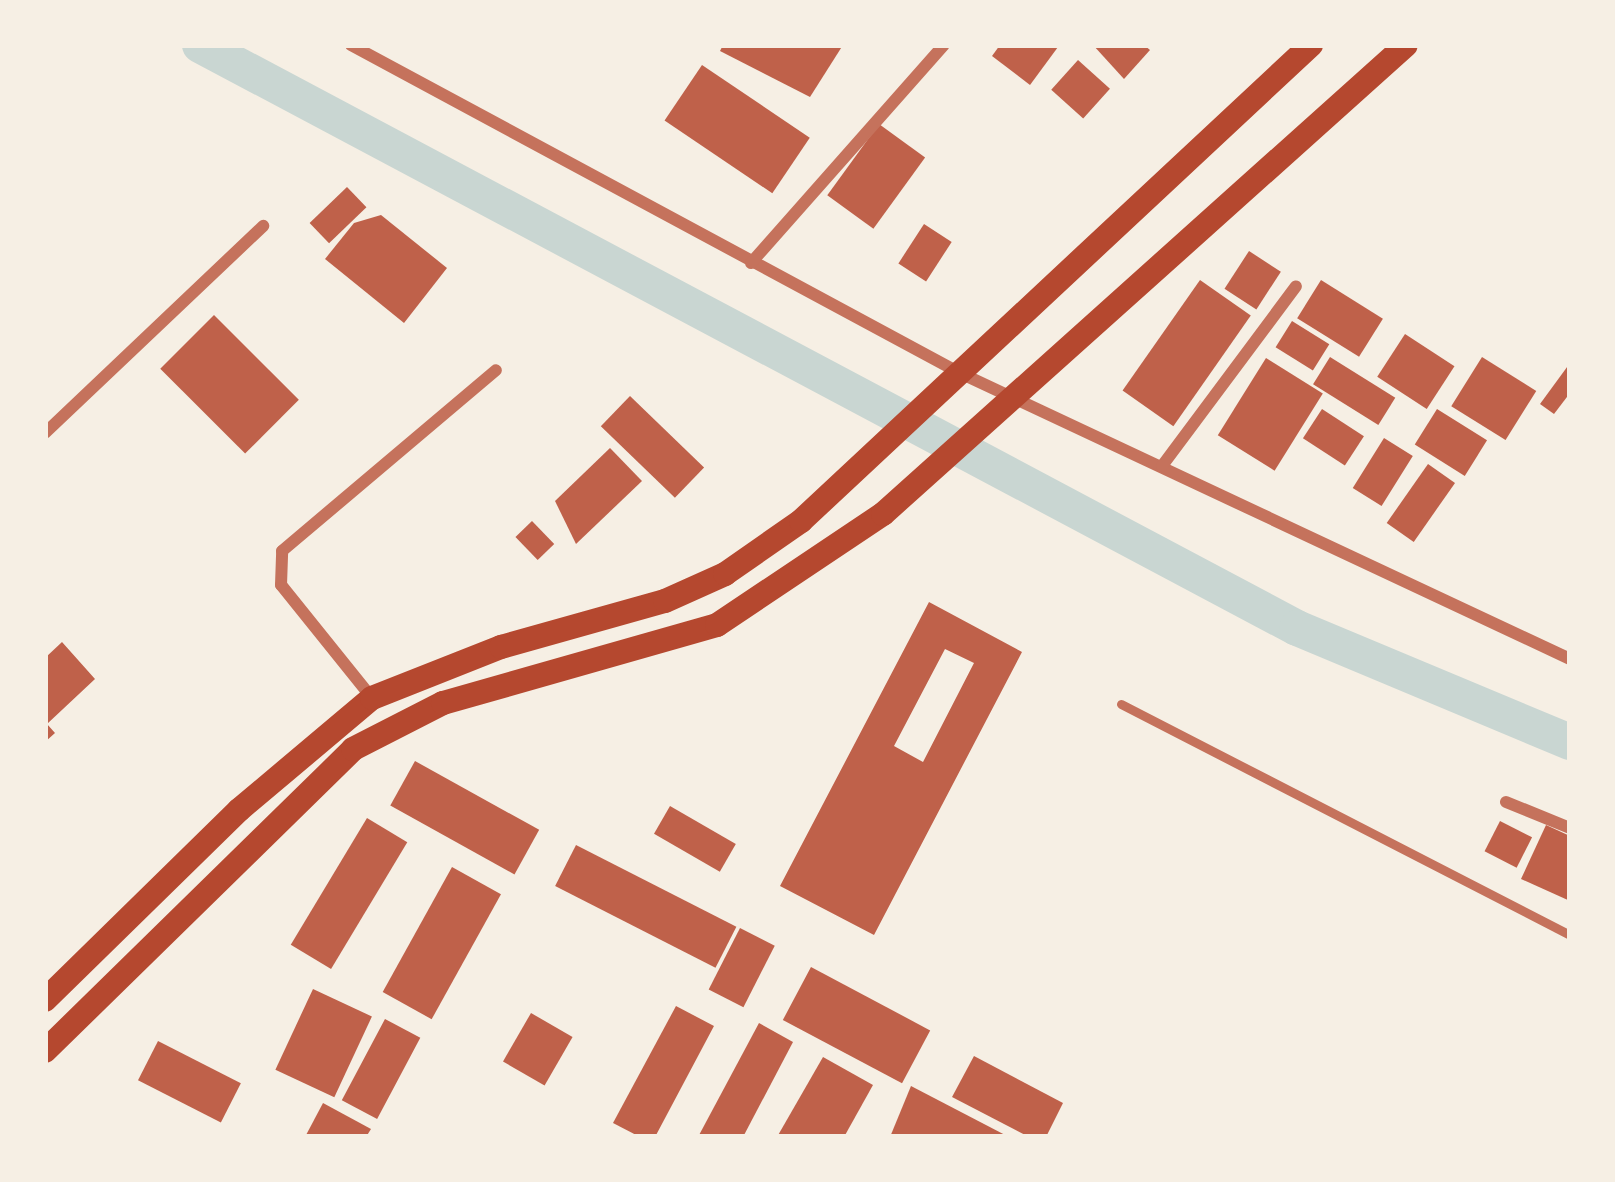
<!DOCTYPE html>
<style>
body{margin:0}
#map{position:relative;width:1615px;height:1182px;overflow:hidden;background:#f6efe4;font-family:Rubik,sans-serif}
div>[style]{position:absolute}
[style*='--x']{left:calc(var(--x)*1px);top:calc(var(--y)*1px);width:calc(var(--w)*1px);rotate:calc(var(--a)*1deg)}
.canal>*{height:36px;margin:-18px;padding:0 18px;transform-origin:18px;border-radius:18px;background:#c9d6d2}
.building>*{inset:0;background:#bf614a;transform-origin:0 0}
.service>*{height:9px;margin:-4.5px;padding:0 4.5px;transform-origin:4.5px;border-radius:4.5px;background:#c5725c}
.minor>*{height:12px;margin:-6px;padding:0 6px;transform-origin:6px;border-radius:6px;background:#c5725c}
.secondary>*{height:24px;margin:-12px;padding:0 12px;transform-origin:12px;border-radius:12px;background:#b5482f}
span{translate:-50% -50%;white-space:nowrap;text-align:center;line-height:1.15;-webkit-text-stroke:10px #f6efe4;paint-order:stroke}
.frame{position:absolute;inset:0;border:48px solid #f6efe4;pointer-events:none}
</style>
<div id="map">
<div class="canal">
<div style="--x:200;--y:45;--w:1242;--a:27.99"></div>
<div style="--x:1297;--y:628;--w:296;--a:22.7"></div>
</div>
<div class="building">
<div style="clip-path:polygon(723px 45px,843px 45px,810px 97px,720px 51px)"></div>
<div style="clip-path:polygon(1000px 45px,1056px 45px,1058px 47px,1030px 85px,992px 56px)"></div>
<div style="clip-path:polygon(1093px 45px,1144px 45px,1150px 50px,1124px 79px)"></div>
<div style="left:1078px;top:60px;width:43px;height:40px;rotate:42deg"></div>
<div style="left:702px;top:65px;width:130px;height:67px;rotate:34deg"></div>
<div style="left:879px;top:124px;width:57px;height:88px;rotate:36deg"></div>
<div style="left:347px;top:187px;width:28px;height:52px;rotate:46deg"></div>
<div style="clip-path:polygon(381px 215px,447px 268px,404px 323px,325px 259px,354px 223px)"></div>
<div style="left:924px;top:224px;width:33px;height:47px;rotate:33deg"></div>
<div style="left:1249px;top:251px;width:38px;height:45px;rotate:33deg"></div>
<div style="left:1200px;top:280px;width:62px;height:135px;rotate:35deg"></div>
<div style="left:1321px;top:280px;width:73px;height:45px;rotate:32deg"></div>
<div style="left:214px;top:315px;width:120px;height:76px;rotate:45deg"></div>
<div style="left:1292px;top:321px;width:44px;height:31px;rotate:32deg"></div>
<div style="left:1405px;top:334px;width:59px;height:51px;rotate:33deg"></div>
<div style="left:1330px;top:357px;width:77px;height:32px;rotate:32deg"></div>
<div style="left:1482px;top:357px;width:64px;height:58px;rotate:32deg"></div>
<div style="left:1266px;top:358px;width:67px;height:91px;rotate:32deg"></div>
<div style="clip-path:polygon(1570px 363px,1570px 393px,1554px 414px,1540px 404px)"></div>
<div style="left:630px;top:396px;width:103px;height:42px;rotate:44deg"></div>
<div style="left:1322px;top:409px;width:50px;height:35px;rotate:33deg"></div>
<div style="left:1437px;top:409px;width:59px;height:42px;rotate:32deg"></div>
<div style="left:1384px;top:438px;width:34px;height:59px;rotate:32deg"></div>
<div style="clip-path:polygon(610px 448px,642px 481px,576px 544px,555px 501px)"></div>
<div style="left:1428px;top:464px;width:33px;height:72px;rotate:35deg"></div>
<div style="left:532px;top:521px;width:32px;height:23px;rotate:46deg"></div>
<div style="clip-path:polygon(evenodd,929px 602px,1022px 652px,874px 935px,780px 886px,929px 602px,945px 649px,974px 663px,923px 762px,894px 746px,945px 649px)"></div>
<div style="clip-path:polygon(62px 642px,95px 679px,47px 724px,55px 733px,45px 742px,45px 658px)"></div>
<div style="left:415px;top:761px;width:142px;height:51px;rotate:29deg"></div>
<div style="left:670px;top:806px;width:76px;height:32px;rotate:30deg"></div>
<div style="left:367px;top:818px;width:47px;height:148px;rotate:31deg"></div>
<div style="left:1500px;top:821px;width:36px;height:34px;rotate:27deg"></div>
<div style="clip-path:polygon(1546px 825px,1570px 836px,1570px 901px,1521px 879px)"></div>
<div style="left:576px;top:845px;width:180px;height:46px;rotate:27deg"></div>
<div style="left:452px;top:867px;width:56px;height:143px;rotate:29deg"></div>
<div style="left:740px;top:928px;width:39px;height:69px;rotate:27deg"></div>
<div style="left:811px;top:967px;width:135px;height:60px;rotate:28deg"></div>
<div style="left:313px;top:989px;width:65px;height:89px;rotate:25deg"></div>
<div style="clip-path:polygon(676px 1006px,714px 1026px,655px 1137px,640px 1137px,613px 1123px)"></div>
<div style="left:531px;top:1013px;width:48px;height:56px;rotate:30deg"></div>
<div style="left:385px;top:1019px;width:40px;height:92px;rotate:28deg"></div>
<div style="clip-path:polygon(759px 1023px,793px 1042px,743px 1137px,698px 1137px)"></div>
<div style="left:158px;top:1041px;width:93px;height:44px;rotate:27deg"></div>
<div style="clip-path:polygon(974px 1056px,1063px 1103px,1046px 1137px,1029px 1137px,952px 1097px)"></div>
<div style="clip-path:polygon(823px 1057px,873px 1085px,844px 1137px,777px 1137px)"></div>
<div style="clip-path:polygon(911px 1086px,1009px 1137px,890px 1137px)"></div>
<div style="clip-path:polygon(323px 1103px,371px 1129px,366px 1137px,305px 1137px)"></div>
</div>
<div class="service">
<div style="--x:1121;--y:704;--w:505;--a:27.22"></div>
</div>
<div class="minor">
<div style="--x:351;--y:45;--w:689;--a:28.31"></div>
<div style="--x:958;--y:372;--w:676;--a:25.12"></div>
<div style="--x:751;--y:263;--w:291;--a:-48.5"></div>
<div style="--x:45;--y:433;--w:301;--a:-43.5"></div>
<div style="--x:1162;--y:466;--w:224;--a:-53.3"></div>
<div style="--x:372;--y:698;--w:145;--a:-128.8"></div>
<div style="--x:281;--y:585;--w:34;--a:-88"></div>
<div style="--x:282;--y:551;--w:280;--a:-40.2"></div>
<div style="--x:1506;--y:802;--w:69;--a:22.1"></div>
</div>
<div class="secondary">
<div style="--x:45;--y:1000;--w:272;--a:-44.4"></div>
<div style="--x:239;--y:810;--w:174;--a:-40.1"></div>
<div style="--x:372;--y:698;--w:139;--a:-21.6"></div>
<div style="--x:501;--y:647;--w:170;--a:-15.7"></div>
<div style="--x:665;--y:601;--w:66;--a:-24.2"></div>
<div style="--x:725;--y:574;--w:93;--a:-34.9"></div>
<div style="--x:801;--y:521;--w:698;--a:-43.03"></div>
<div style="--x:45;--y:1051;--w:431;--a:-44.4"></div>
<div style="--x:353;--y:749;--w:101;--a:-27.1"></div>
<div style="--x:443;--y:703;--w:285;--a:-15.9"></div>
<div style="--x:717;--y:625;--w:200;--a:-33.8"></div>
<div style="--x:883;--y:514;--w:702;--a:-41.88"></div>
</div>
<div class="frame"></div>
</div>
